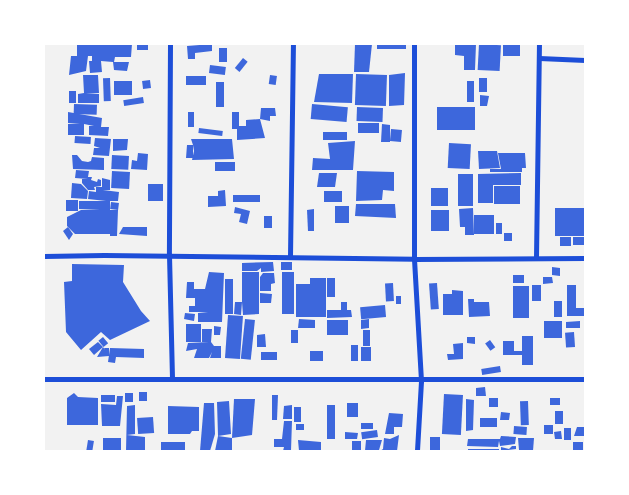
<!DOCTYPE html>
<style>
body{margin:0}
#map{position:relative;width:629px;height:495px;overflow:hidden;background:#f2f2f2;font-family:"DejaVu Sans",sans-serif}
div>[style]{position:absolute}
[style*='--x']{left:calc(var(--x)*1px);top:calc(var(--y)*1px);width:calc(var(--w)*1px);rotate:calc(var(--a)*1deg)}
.building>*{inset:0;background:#3d67dc;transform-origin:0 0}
.minor>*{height:5px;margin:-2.5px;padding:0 2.5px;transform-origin:2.5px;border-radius:2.5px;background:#1d4ed8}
span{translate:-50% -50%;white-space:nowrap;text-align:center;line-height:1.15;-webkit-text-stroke:4px #fff;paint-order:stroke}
.frame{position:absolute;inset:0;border:45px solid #fff;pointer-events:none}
</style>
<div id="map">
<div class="building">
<div style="clip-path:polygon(77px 44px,132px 44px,131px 57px,115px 57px,114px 62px,129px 62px,127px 71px,114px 70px,113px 62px,101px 61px,102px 72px,90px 73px,89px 61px,92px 61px,92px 56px,88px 56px,86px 71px,69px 75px,71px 56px,77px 56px)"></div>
<div style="left:137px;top:44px;width:11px;height:6px"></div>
<div style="clip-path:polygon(212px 44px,212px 51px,195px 53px,195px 59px,188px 59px,187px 46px)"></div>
<div style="clip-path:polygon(355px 44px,372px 44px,369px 72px,354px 72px)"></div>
<div style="left:377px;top:44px;width:29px;height:5px"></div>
<div style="clip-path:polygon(455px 44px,476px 44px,475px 70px,464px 70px,464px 56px,455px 55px)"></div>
<div style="left:479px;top:44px;width:22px;height:26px;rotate:3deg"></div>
<div style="left:503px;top:44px;width:17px;height:12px"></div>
<div style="left:219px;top:48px;width:8px;height:14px"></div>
<div style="left:243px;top:58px;width:6px;height:13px;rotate:39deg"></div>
<div style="left:210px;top:65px;width:16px;height:8px;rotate:7deg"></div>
<div style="clip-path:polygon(405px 73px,404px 105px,389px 106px,389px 75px)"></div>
<div style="clip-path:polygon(319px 74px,353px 74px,352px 103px,314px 102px)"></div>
<div style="left:356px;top:74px;width:31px;height:31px;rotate:2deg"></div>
<div style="clip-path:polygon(83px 75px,98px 75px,99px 93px,86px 94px,99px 94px,99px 103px,78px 103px,78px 94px,84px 93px)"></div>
<div style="left:270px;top:75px;width:7px;height:9px;rotate:8deg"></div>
<div style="left:206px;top:76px;width:9px;height:20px;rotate:90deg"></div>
<div style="left:110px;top:78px;width:23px;height:7px;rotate:88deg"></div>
<div style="left:479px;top:78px;width:8px;height:14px"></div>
<div style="left:150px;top:80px;width:8px;height:8px;rotate:83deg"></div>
<div style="left:132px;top:81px;width:14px;height:18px;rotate:90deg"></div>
<div style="left:467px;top:81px;width:7px;height:21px"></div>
<div style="left:216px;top:82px;width:8px;height:25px"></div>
<div style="left:76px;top:91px;width:12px;height:7px;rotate:90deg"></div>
<div style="clip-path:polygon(480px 95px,489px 96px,487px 106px,480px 106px)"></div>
<div style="left:143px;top:97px;width:6px;height:20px;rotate:81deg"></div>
<div style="left:74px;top:104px;width:23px;height:10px;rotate:2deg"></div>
<div style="left:312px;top:104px;width:36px;height:15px;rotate:5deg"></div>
<div style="left:357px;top:107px;width:26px;height:14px;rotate:2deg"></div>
<div style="left:437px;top:107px;width:38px;height:23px"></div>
<div style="clip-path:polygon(261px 108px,275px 108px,276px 116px,270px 116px,270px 121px,260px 119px)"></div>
<div style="clip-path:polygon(68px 112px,102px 118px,101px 127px,109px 127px,108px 136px,89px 135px,89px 126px,94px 126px,84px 124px,84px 135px,68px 135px,68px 124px,80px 124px,68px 123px)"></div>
<div style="left:188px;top:112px;width:6px;height:15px"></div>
<div style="clip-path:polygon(232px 112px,239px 112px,239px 126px,246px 126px,246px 120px,260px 119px,265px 138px,237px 140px,237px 129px,232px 129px)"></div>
<div style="left:358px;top:123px;width:21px;height:10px"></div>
<div style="clip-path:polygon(382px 124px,390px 125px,390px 142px,381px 142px)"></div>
<div style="left:199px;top:128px;width:24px;height:5px;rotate:7deg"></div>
<div style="left:391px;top:129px;width:11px;height:12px;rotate:5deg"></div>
<div style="left:323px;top:132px;width:24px;height:8px"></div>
<div style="left:75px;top:136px;width:16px;height:7px;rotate:4deg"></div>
<div style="clip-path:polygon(95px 138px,111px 139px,109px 156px,93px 155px,94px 148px,100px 148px,94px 146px)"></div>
<div style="clip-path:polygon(113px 139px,128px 139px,127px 150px,113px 151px)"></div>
<div style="clip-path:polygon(191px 139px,232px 139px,234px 159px,192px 160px,194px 151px,193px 145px,193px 158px,186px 158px,187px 145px,193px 145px)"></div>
<div style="clip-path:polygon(355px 141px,353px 170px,312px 170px,313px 158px,330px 159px,328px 143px)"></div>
<div style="left:449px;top:143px;width:22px;height:25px;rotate:3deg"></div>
<div style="clip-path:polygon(478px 151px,497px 151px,500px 168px,479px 169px)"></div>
<div style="clip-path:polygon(138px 153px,148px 154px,147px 170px,131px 169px,132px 160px,137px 161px)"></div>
<div style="clip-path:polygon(498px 153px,525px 153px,526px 168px,522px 168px,522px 172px,490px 172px,490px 169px,501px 169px)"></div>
<div style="clip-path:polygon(72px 155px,77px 155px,82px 161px,88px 162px,91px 161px,92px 157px,104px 158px,104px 170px,73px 169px)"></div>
<div style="left:112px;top:155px;width:17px;height:14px;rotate:3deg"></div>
<div style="left:235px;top:162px;width:9px;height:20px;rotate:90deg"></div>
<div style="clip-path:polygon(76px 170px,89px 171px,88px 177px,92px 177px,91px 180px,97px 182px,98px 179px,101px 180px,101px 186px,94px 187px,95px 190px,88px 190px,82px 183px,82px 179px,88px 179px,75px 178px)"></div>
<div style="left:112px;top:171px;width:18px;height:17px;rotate:3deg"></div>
<div style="clip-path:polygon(357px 171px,394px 172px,394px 191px,383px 190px,382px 200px,356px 201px)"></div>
<div style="clip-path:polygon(319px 173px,337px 173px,335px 187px,317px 187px)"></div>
<div style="clip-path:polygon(521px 173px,521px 185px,493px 185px,493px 203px,478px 203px,478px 174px)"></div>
<div style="left:458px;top:174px;width:15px;height:32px"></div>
<div style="clip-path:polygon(102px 178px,110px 180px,110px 190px,103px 190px,119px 192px,118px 201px,110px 201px,110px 210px,118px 210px,117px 236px,110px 236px,110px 228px,110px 234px,75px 234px,67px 226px,67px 217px,81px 210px,100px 210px,79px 209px,79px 201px,106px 201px,88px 199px,89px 191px,96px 192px,96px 187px,102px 187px)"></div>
<div style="clip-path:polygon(72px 183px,81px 184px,88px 191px,87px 199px,71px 198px)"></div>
<div style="left:148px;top:184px;width:15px;height:17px"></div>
<div style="left:494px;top:186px;width:26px;height:18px"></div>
<div style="left:431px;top:188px;width:17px;height:18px"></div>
<div style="clip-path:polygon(225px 190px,226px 206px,208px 207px,208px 196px,218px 196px,218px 191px)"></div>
<div style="left:324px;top:191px;width:18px;height:11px"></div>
<div style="left:233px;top:195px;width:27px;height:7px"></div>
<div style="left:78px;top:200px;width:11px;height:12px;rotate:90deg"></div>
<div style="left:111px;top:202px;width:8px;height:7px;rotate:7deg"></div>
<div style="clip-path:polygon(356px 204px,395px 204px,396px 218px,355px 216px)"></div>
<div style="left:335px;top:206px;width:14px;height:17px"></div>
<div style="clip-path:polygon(235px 207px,250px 211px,247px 224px,239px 222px,241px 214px,234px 213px)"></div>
<div style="clip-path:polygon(473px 208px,474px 235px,465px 235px,465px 227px,460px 227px,459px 209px)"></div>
<div style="left:555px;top:208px;width:30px;height:28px"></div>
<div style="clip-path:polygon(314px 209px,314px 231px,308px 231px,307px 210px)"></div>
<div style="left:431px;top:210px;width:18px;height:21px"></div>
<div style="left:494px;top:215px;width:19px;height:20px;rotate:90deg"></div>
<div style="left:264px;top:216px;width:8px;height:12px"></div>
<div style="left:496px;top:223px;width:6px;height:11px"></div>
<div style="clip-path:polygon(68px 227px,73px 234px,69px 240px,63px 231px)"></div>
<div style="clip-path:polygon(123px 227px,147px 227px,147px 236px,119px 234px)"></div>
<div style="left:504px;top:233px;width:8px;height:8px"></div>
<div style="left:560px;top:237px;width:11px;height:9px"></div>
<div style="left:573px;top:237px;width:12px;height:8px"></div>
<div style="clip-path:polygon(273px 262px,274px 271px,261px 272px,261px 268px,257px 271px,242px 271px,242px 263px)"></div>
<div style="left:281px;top:262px;width:11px;height:8px"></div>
<div style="clip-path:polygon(72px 264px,124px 265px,123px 282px,141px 311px,150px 321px,110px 340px,101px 332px,81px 350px,66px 332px,64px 282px,72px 281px)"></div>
<div style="clip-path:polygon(552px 267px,560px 268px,560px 276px,552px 275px)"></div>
<div style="clip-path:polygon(209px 272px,224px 273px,222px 322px,198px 322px,198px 313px,208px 312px,189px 312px,189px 306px,195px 306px,195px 298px,186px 298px,187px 282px,194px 282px,194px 289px,205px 289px)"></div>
<div style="clip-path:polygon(242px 272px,259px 272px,259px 314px,243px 315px,242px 302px,241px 315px,234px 314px,235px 302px,242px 302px)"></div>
<div style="left:282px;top:272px;width:12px;height:42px"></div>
<div style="clip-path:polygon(263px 273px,274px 273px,275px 283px,271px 284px,271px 291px,260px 291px,260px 277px)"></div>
<div style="left:513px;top:275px;width:11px;height:8px"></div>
<div style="clip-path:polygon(543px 277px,552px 277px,553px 283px,543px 284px)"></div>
<div style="clip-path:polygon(310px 278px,326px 278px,326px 317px,296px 317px,296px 284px,310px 284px)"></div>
<div style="left:327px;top:278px;width:8px;height:19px"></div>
<div style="left:225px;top:279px;width:8px;height:35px"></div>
<div style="left:393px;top:283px;width:18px;height:8px;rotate:87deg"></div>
<div style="left:437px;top:283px;width:26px;height:8px;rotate:86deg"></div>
<div style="left:532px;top:285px;width:9px;height:16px"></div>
<div style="clip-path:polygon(567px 285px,576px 285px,576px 308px,585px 308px,585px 316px,567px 316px)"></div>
<div style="left:513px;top:286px;width:16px;height:32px"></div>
<div style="clip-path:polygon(452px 290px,463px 291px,463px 315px,443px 315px,443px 294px,452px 294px)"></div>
<div style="clip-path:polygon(260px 293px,272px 294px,271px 303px,260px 303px)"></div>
<div style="left:396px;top:296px;width:5px;height:8px"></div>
<div style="clip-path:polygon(468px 299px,474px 299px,474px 302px,489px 302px,490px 316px,469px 317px)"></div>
<div style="left:554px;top:301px;width:8px;height:16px"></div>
<div style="clip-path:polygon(341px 302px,347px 302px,347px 310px,351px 310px,352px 317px,327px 318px,327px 310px,341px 310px)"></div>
<div style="left:385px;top:305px;width:12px;height:25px;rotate:85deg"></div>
<div style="clip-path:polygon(185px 313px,195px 314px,194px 321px,184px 319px)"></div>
<div style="left:228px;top:315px;width:15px;height:43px;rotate:4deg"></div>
<div style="left:245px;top:319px;width:10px;height:40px;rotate:6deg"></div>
<div style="clip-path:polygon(299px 319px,315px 320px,315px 328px,298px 328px)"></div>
<div style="clip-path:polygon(369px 319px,369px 328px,361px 329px,361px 320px)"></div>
<div style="left:327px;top:320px;width:21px;height:15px"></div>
<div style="left:544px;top:321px;width:18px;height:17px"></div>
<div style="clip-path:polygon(580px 321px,580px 328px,566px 328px,566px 322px)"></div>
<div style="left:186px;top:324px;width:15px;height:18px"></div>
<div style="clip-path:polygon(214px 326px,221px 327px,220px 335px,214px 335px)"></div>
<div style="clip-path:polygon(202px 329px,212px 329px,211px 342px,214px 346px,221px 346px,221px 358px,210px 358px,212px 352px,209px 358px,194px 358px,197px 349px,186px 351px,188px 343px,209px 342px,202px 342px)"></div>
<div style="left:291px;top:330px;width:7px;height:13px"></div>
<div style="left:363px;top:330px;width:7px;height:16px"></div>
<div style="left:574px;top:332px;width:15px;height:9px;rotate:86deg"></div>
<div style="clip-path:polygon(265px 334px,266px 347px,257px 347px,257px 335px)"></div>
<div style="clip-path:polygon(522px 336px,533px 336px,533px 365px,522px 365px,522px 355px,503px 355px,503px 341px,514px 341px,514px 351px,522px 351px)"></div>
<div style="left:103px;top:337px;width:8px;height:6px;rotate:50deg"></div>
<div style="clip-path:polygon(467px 337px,475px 337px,475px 344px,467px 343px)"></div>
<div style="left:490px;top:340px;width:9px;height:6px;rotate:54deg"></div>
<div style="clip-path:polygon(98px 342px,103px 347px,94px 355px,89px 349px)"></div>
<div style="clip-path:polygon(463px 343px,463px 359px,448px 360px,447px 354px,454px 354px,453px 344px)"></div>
<div style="left:351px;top:345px;width:7px;height:16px"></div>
<div style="clip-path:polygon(103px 347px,105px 350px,104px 348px,109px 348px,109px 356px,97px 357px)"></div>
<div style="left:361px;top:347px;width:10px;height:14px"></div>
<div style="clip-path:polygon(110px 348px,144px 349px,144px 358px,116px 357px,115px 363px,108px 362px)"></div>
<div style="left:310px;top:351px;width:13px;height:10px"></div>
<div style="left:277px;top:352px;width:8px;height:16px;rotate:90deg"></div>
<div style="left:500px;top:366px;width:6px;height:19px;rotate:81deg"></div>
<div style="clip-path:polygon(485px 387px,486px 396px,476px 396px,476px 388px)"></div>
<div style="left:139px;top:392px;width:8px;height:9px"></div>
<div style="clip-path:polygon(74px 393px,78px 397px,98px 398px,98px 425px,67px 425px,67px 398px)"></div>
<div style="left:125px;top:393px;width:8px;height:9px"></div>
<div style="left:444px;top:394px;width:19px;height:40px;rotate:3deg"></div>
<div style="left:101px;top:395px;width:14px;height:7px"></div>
<div style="clip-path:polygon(272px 395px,278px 395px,277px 420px,272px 420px)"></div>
<div style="clip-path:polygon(117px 396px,123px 396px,120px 426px,102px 426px,101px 404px,116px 405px)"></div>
<div style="left:489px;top:398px;width:9px;height:9px"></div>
<div style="left:550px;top:398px;width:10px;height:7px"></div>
<div style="clip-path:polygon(234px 399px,255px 399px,252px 435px,232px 438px)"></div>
<div style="clip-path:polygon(466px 399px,474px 400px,473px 430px,466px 431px)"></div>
<div style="clip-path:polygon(229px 401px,231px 434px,218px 436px,232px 438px,232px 451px,215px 451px,218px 436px,217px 402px)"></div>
<div style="left:528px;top:401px;width:24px;height:8px;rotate:88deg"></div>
<div style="clip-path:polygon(204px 403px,214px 403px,215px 434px,210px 451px,200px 451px)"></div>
<div style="left:347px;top:403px;width:11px;height:14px"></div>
<div style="clip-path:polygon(135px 405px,135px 434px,127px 435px,145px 437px,145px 451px,126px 451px,127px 406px)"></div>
<div style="clip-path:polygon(292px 405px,292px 419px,283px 419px,284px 406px)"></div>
<div style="left:327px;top:405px;width:8px;height:34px"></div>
<div style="clip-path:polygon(168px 406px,199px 407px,199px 431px,192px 431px,190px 434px,168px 434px)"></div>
<div style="left:294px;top:407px;width:7px;height:15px"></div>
<div style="left:555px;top:411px;width:8px;height:13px"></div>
<div style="clip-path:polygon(501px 412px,510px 413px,509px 420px,500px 420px)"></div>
<div style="clip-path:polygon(389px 413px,403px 414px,402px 427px,394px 427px,394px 434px,385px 434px)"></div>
<div style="left:153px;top:417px;width:16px;height:16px;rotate:86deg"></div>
<div style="left:497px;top:418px;width:9px;height:17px;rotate:90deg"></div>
<div style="clip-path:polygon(284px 421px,292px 421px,291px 451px,283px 451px,284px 447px,274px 447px,274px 439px,282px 439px)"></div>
<div style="left:373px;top:423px;width:6px;height:12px;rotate:90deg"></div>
<div style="left:296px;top:424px;width:8px;height:6px"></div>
<div style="left:553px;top:425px;width:9px;height:9px;rotate:90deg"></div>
<div style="left:514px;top:426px;width:13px;height:8px;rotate:4deg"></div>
<div style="clip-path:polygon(577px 427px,585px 427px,585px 436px,574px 436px)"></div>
<div style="left:564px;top:428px;width:7px;height:12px"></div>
<div style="left:377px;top:430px;width:7px;height:16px;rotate:82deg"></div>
<div style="clip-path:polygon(561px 431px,562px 439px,555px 439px,554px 432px)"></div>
<div style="clip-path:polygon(345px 432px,358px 433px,357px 439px,345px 439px)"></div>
<div style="clip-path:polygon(399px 435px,397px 451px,380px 451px,383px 449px,384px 438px,390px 439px)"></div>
<div style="clip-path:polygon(501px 436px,516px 437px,515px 444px,500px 446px,499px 441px,498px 447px,467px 446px,468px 439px,500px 439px)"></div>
<div style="left:430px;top:437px;width:10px;height:14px"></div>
<div style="left:103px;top:438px;width:18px;height:13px"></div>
<div style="clip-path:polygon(518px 438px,534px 438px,533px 451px,519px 450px)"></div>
<div style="left:88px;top:440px;width:6px;height:11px;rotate:9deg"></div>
<div style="clip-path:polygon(298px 440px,321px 442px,321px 451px,299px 451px)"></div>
<div style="clip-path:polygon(366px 440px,382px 440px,379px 450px,365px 451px)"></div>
<div style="left:352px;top:441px;width:9px;height:10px"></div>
<div style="left:161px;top:442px;width:24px;height:9px"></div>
<div style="left:583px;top:442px;width:9px;height:10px;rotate:90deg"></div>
<div style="clip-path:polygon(512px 446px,516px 446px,516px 449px,501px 451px,501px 447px,509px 449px)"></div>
<div style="left:468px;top:449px;width:31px;height:2px"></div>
</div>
<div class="minor">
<div style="--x:170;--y:44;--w:211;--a:90.3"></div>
<div style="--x:169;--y:255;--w:124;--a:88.6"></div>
<div style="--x:414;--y:44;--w:215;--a:90"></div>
<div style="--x:414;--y:259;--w:122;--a:86.7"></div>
<div style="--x:421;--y:381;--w:70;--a:93.3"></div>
<div style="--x:539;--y:58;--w:46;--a:2.5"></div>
<div style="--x:44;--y:256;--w:60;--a:-1"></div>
<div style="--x:104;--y:255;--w:310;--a:0.7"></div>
<div style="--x:414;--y:259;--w:171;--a:-0.3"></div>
<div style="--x:290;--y:256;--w:212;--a:-89.2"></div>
<div style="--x:536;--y:257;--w:213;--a:-89.2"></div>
<div style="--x:44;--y:379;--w:541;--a:0"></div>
</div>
<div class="frame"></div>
</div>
